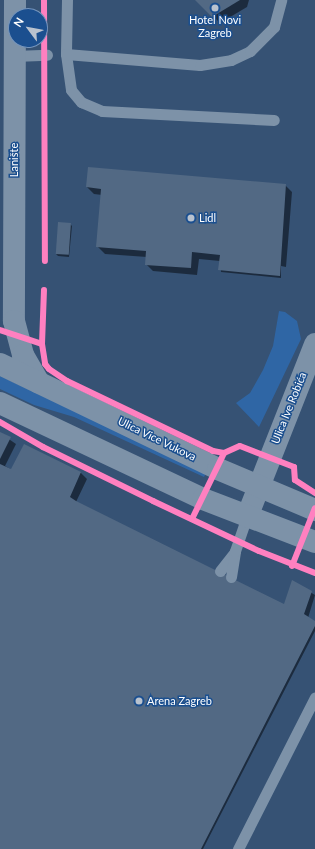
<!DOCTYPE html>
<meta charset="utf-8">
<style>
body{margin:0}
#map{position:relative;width:315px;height:849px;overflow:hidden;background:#365274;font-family:Lato,sans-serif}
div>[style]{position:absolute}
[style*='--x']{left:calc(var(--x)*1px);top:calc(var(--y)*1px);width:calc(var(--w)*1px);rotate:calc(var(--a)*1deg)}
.green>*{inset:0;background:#2f66a5}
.shadow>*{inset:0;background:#0007}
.building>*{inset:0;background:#526984;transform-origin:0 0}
.service>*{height:11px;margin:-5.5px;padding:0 5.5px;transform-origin:5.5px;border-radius:5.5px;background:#7d92a8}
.minor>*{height:22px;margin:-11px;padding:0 11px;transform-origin:11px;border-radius:11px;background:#7d92a8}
.tertiary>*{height:22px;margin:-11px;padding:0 11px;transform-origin:11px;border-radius:11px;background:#7d92a8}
.cycleway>*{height:6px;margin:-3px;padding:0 3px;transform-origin:3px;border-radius:3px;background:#ff80c0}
.dots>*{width:11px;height:11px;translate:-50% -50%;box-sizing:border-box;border:2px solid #1b4f8f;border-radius:50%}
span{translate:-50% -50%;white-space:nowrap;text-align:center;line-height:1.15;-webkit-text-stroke:3px #1b4f8f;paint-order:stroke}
.poi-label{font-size:11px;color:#fff}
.left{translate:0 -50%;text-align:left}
.street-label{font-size:11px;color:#fff}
.north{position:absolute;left:8px;top:8px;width:40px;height:40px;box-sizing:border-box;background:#1b4f8f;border:1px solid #7695bc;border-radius:50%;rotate:302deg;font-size:11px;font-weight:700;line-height:16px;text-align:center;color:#fff}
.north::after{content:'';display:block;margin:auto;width:14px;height:18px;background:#b9c2ce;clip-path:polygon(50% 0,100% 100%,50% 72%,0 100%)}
</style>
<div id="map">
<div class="green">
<div style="clip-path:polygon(279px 311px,285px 312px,297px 321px,301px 339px,259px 427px,236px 403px,250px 393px,263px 370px,273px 346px)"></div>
<div style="clip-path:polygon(0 376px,206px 473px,204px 477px,74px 417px,34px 405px,0 389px)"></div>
</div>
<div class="shadow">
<div style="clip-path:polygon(197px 0,249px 0,247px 7px,220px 23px)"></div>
<div style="clip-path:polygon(285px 185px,292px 192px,286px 267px,281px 266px,281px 278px,221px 272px,220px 261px,199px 259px,197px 275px,153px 271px,146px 264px,147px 257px,105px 254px,97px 246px,102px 195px,94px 194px,87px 187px)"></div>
<div style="clip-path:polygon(70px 224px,72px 226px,69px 257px,58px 256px,56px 254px)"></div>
<div style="clip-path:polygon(0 433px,16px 444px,5px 466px,12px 470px,24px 445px,81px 473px,87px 479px,76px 502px,290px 609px,293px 582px,315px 595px,308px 618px,315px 622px,315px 631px,203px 849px,0 849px)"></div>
</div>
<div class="building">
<div style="clip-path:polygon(195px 0,240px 0,212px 17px)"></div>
<div style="clip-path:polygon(88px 167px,286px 184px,280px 276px,218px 270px,220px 255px,192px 252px,191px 268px,145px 265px,146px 251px,96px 247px,101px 189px,86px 187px)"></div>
<div style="left:58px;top:222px;width:13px;height:32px;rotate:4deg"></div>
<div style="clip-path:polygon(0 432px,11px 437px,0 459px)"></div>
<div style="clip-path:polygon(24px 444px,81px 472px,70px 497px,76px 501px,284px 604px,292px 580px,312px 591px,304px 614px,315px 621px,315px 626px,201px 849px,0 849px,0 464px,11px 469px)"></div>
</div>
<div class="service">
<div style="--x:67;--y:0;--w:54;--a:91.1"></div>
<div style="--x:66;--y:54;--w:36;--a:82"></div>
<div style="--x:71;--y:90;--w:16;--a:50"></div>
<div style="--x:81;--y:102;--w:23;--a:23"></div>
<div style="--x:102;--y:111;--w:172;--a:3"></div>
<div style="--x:66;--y:54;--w:134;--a:4.7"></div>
<div style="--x:200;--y:65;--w:31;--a:-9"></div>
<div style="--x:231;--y:60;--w:21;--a:-25"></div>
<div style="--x:250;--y:51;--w:34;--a:-45"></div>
<div style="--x:274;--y:27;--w:28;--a:-75"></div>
<div style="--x:14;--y:56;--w:33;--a:-2"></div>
<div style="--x:220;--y:571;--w:23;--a:-52"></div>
<div style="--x:231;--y:577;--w:26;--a:-81"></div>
<div style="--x:235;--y:551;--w:36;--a:-71"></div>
<div style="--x:238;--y:849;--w:170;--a:-63.1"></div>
</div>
<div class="minor">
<div style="--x:15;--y:0;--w:321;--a:90.2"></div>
<div style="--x:14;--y:321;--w:35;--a:75"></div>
<div style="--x:23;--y:355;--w:32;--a:60"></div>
<div style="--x:247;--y:517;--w:186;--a:-68.5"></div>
</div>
<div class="tertiary">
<div style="--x:0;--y:364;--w:242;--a:25.7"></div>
<div style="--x:218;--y:469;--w:105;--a:22.9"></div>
<div style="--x:0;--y:403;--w:225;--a:25.3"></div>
<div style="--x:203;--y:499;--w:120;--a:21"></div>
</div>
<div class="cycleway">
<div style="--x:44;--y:0;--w:261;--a:89.8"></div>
<div style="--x:0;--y:330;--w:44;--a:18.4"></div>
<div style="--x:42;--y:344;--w:20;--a:81"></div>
<div style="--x:45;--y:364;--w:6;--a:51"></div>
<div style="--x:49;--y:369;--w:22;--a:34"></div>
<div style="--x:67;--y:381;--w:162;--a:25.6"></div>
<div style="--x:213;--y:451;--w:11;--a:10"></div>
<div style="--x:224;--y:453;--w:17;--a:-24"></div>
<div style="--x:240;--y:446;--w:58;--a:21.3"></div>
<div style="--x:294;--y:467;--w:13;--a:86"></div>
<div style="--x:295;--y:480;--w:24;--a:33"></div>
<div style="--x:42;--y:344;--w:54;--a:-87.9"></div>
<div style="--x:0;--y:422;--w:50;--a:30.2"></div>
<div style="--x:43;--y:447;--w:123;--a:26.1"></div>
<div style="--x:153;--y:501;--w:117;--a:25.3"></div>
<div style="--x:259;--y:551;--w:60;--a:21.4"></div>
<div style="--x:192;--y:519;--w:73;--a:-64.1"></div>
<div style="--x:292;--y:566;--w:62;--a:-68.4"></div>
</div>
<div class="dots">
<div style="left:215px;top:8px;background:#b9c2ce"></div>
<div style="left:191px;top:218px;background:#b9c2ce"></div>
<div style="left:139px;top:701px;background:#b9c2ce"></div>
</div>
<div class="poi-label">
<span style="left:215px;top:27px">Hotel Novi<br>Zagreb</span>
<span class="left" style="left:199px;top:218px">Lidl</span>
<span class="left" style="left:147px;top:701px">Arena Zagreb</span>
</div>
<div class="street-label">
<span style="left:14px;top:160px;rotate:-90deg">Lanište</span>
<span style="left:289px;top:408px;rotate:-68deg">Ulica Ive Robića</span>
<span style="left:157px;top:439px;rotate:26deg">Ulica Vice Vukova</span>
</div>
<div class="north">N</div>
</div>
